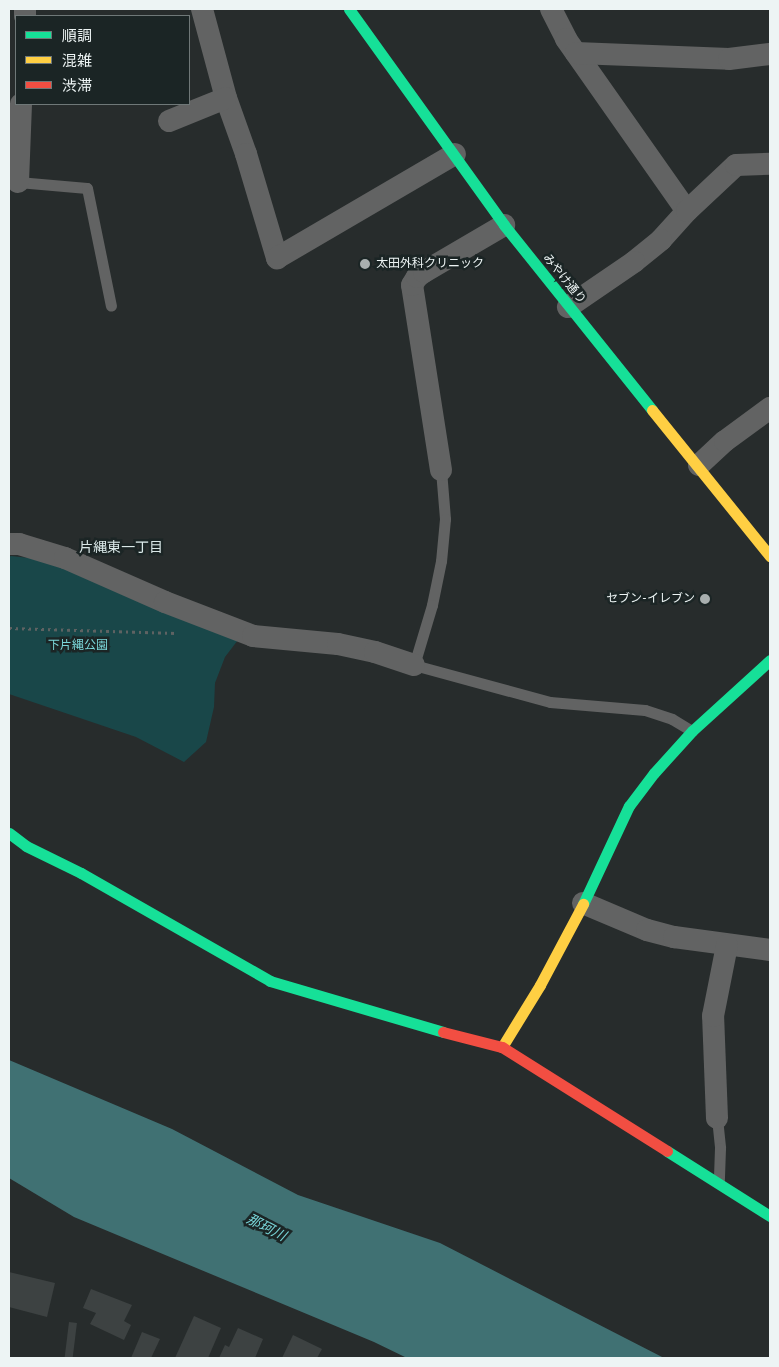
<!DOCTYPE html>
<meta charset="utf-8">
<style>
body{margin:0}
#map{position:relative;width:779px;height:1367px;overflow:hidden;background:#272c2c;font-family:"Varela Round","Noto Sans JP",sans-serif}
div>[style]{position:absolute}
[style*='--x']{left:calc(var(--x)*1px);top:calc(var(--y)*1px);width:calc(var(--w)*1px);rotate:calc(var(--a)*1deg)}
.green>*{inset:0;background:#194749}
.water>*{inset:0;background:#407173}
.building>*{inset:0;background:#3d4242;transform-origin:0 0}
.path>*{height:3px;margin-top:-1.5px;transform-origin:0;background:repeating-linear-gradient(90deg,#5e6262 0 2.5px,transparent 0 6.5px)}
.lane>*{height:11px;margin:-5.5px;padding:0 5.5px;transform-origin:5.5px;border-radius:5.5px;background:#626363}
.street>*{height:22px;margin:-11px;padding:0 11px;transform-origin:11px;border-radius:11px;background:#626363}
.fast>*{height:11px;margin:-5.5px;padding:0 5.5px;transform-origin:5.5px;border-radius:5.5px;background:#16e098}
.slow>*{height:11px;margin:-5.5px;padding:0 5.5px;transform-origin:5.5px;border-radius:5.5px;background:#ffcf43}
.jam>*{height:11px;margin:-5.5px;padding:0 5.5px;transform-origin:5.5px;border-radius:5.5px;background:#f24e42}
.dots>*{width:14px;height:14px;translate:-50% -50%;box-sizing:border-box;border:2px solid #1b2525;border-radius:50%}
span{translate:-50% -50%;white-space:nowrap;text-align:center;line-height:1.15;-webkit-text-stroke:5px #1b2525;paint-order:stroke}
.poi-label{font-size:12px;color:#edf4f4}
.left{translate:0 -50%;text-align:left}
.right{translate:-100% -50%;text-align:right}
.street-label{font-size:12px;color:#edf4f4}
.park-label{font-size:12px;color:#7bd6d9}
.neighbourhood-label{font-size:14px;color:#dae8e8}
.water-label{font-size:14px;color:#77d2d5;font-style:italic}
.frame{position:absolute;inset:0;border:10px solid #edf4f4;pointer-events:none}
.legend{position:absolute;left:15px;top:15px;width:175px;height:90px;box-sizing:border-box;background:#1b2525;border:1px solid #6f7878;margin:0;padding:6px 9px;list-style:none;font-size:15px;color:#edf4f4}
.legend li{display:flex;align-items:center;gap:10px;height:25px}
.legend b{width:25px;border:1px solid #6f7878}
</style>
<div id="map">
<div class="green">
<div style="clip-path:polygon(11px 556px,47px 560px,238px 640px,225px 657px,215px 683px,214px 707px,206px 742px,184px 762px,136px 737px,9px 694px,9px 557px)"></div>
</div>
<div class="water">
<div style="clip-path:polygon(9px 1060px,172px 1129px,298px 1195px,440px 1243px,664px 1358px,407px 1358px,374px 1342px,74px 1217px,9px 1178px)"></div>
</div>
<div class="building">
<div style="clip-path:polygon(9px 1272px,55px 1283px,47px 1317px,9px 1307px)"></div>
<div style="clip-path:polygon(91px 1289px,132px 1305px,124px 1321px,131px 1325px,124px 1340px,90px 1324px,96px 1313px,83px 1308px)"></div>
<div style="clip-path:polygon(194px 1316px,221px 1328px,208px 1358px,175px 1358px)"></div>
<div style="left:69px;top:1322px;width:8px;height:36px;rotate:7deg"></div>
<div style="clip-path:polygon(238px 1328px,263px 1339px,255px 1358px,219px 1358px,225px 1345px,229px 1347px)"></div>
<div style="clip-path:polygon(142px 1332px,160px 1339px,151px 1358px,131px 1358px)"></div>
<div style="clip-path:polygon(293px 1335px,322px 1349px,317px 1358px,282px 1358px)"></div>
</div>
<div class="path">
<div style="--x:9;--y:628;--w:167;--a:1.7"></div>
</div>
<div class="lane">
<div style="--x:18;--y:182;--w:69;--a:5"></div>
<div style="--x:87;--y:188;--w:120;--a:78.5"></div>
<div style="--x:441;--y:470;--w:49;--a:85.3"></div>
<div style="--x:445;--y:519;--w:42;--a:95.4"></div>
<div style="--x:441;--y:561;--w:45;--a:101.6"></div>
<div style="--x:432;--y:605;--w:63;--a:106.7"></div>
<div style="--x:414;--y:665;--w:141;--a:15.2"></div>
<div style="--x:550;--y:702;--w:95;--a:4.8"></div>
<div style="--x:645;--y:710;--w:28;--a:18"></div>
<div style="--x:672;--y:719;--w:23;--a:31"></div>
<div style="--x:717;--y:1118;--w:30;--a:84"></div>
<div style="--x:720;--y:1148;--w:33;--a:92"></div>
</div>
<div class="street">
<div style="--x:202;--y:9;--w:92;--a:74.9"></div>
<div style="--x:226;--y:98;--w:59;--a:70.3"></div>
<div style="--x:246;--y:154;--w:109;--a:73.4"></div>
<div style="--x:277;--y:258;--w:206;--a:-30.3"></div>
<div style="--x:551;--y:9;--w:34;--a:63"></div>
<div style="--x:566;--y:39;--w:210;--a:54.9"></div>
<div style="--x:687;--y:211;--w:39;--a:132"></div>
<div style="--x:661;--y:240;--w:35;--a:141"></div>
<div style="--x:634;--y:262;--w:80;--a:145.7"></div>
<div style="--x:25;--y:16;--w:7;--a:-90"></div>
<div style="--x:576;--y:53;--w:153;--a:2.2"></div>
<div style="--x:729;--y:59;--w:41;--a:-7"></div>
<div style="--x:169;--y:121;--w:61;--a:-22"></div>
<div style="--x:18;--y:182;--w:78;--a:-87.8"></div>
<div style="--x:687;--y:211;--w:67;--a:-43.2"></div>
<div style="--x:736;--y:165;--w:34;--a:-2"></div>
<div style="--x:699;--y:465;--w:35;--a:-43"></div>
<div style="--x:725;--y:441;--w:56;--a:-36.3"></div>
<div style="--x:441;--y:470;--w:187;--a:-98.9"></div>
<div style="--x:412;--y:285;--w:9;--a:-58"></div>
<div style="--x:417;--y:277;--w:9;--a:-36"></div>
<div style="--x:424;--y:272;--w:93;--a:-30.4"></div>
<div style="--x:9;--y:544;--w:10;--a:0"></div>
<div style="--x:19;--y:544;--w:48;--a:16.9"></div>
<div style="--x:65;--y:558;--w:109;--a:23.7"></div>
<div style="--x:165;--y:602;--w:94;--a:21.1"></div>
<div style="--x:253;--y:636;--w:85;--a:5.4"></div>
<div style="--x:338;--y:644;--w:38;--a:12"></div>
<div style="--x:375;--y:652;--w:41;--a:18.4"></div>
<div style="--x:583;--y:903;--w:69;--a:22.9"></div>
<div style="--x:647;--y:930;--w:28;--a:15"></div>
<div style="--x:674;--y:937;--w:97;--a:7.7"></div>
<div style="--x:717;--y:1118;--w:102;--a:-92.2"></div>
<div style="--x:713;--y:1016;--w:72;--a:-78.8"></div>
</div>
<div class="fast">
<div style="--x:349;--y:9;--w:266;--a:54.3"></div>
<div style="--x:504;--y:225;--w:237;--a:51.3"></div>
<div style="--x:9;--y:833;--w:21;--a:37"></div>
<div style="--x:26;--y:846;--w:61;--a:26.1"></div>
<div style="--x:81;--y:873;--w:218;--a:29.7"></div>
<div style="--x:270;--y:981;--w:180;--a:16.4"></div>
<div style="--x:583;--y:904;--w:108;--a:-64.9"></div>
<div style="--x:629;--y:806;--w:41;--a:-52.9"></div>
<div style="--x:654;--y:773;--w:57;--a:-47.9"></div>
<div style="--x:692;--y:731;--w:105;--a:-42.3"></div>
<div style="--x:667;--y:1151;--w:122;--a:32.3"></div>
</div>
<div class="slow">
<div style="--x:652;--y:410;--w:188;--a:51.1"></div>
<div style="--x:502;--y:1047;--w:73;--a:-58.5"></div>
<div style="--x:540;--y:985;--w:92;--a:-62"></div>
</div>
<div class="jam">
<div style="--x:443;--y:1032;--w:61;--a:14.3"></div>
<div style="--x:502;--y:1047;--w:195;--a:32.2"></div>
</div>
<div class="dots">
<div style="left:365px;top:264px;background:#a8aeae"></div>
<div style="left:705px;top:599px;background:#a8aeae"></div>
</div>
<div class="poi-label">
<span class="left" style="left:376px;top:264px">太田外科クリニック</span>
<span class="right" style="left:695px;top:599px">セブン-イレブン</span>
</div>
<div class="street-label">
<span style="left:564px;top:279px;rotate:51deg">みやけ通り</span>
</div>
<div class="park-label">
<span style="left:78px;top:646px">下片縄公園</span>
</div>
<div class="neighbourhood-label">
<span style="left:121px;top:548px">片縄東一丁目</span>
</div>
<div class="water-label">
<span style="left:266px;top:1228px;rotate:27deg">那珂川</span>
</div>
<div class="frame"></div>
<ul class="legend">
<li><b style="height:6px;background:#16e098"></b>順調</li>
<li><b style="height:6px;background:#ffcf43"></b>混雑</li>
<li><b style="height:6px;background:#f24e42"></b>渋滞</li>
</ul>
</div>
